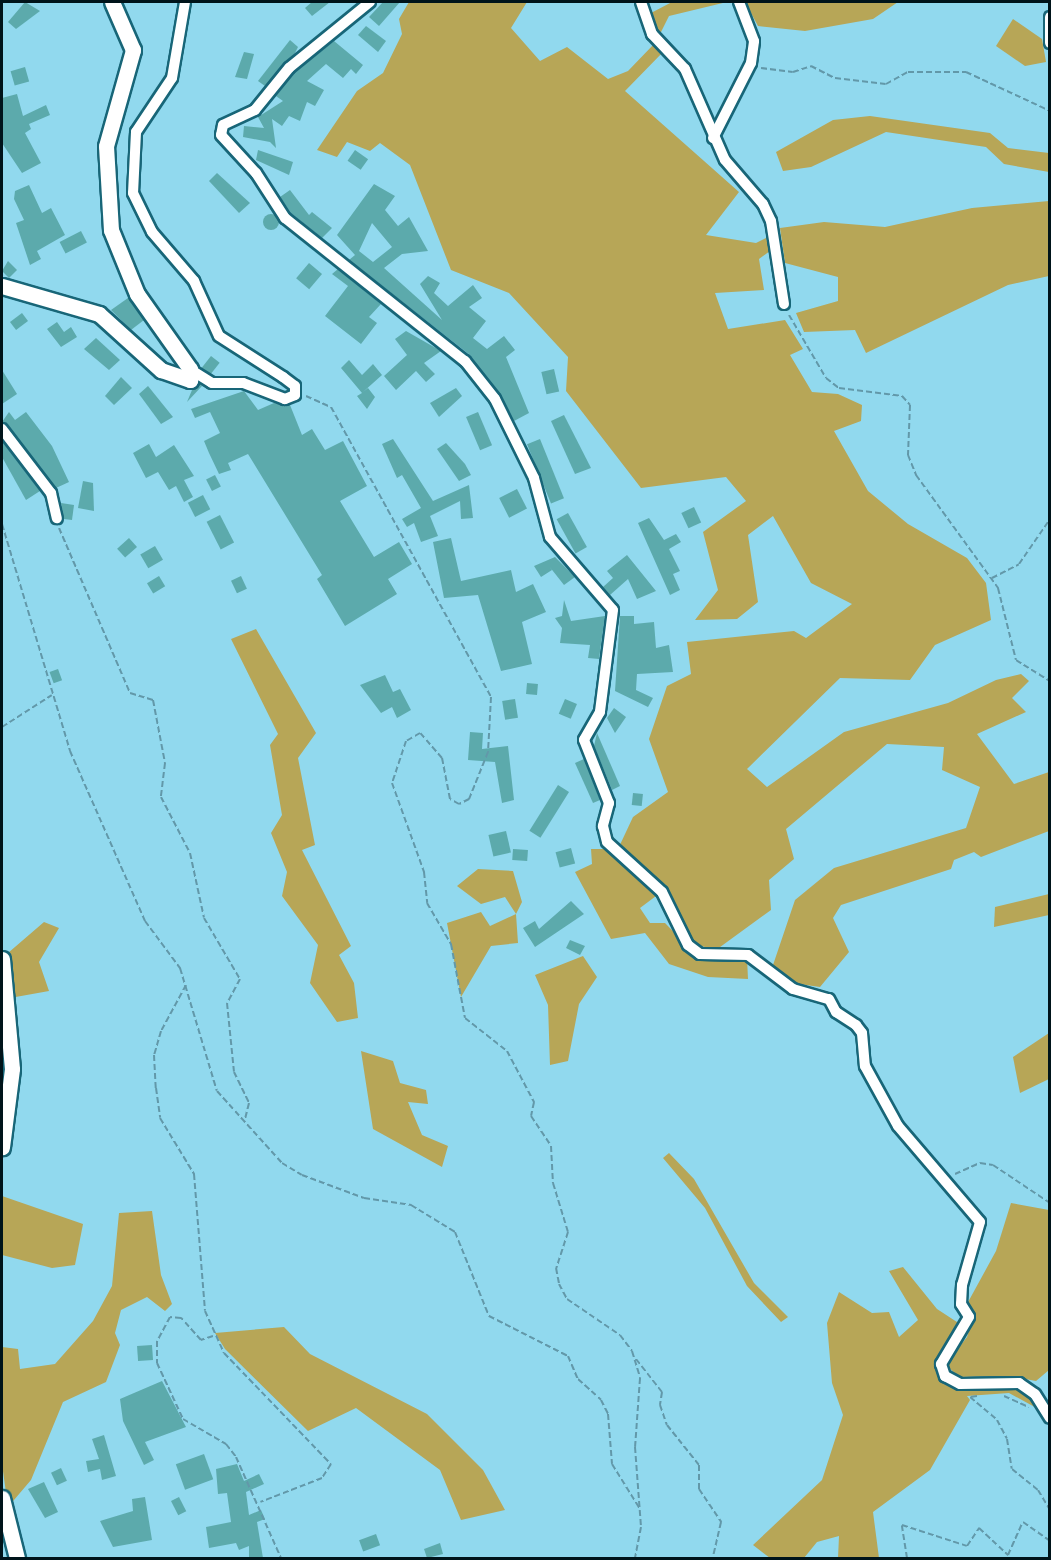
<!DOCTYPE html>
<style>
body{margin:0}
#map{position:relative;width:1051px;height:1560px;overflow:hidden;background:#91d9ee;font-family:Helvetica,sans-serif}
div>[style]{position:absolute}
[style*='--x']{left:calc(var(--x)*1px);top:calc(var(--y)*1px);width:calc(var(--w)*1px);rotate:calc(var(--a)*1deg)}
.green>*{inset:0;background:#b7a657}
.building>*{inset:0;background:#5caaac;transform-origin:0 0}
.round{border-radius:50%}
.path>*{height:2px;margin-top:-1px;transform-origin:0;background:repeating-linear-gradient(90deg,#6298a9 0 6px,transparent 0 9px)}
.roads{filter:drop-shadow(2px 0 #186678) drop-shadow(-2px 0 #186678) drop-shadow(0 2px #186678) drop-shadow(0 -2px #186678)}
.minor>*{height:10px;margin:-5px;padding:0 5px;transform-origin:5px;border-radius:5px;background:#fff}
.secondary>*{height:15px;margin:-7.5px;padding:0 7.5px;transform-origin:7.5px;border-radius:7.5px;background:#fff}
span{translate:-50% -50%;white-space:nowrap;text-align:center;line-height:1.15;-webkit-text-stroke:5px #91d9ee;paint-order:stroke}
.frame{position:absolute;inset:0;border:3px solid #00141a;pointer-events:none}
</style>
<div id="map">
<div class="green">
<div style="clip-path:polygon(409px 2px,527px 2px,511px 28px,540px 61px,567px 47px,608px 79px,628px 71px,654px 44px,664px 51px,625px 91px,739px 192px,706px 235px,756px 243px,766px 238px,770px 251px,759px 259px,764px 290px,715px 293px,728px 329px,785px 320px,803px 349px,790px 355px,812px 392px,838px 394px,862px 405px,861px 421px,834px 431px,868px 491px,908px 524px,967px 558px,986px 583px,991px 620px,935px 645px,910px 680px,840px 678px,747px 769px,767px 787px,844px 732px,948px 703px,996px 680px,1021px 674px,1029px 681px,1012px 698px,1026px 712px,977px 734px,1014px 784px,1049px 772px,1049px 831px,981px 857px,974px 852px,954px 860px,951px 869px,841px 905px,833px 918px,849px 952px,820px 987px,792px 983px,773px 965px,795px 900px,834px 868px,966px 828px,980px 787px,942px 770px,944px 747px,887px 744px,786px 829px,794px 859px,769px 880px,771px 910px,716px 950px,690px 943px,671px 899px,618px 849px,633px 817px,668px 792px,649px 739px,667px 686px,691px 674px,687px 642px,794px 631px,806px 638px,852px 604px,811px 583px,773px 516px,748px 535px,758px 602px,737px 619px,695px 620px,718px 590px,703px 532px,746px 501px,726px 477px,641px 488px,566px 391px,568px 357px,509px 293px,451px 270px,410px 165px,380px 143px,370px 151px,347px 142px,337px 157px,317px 150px,357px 91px,383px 73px,402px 34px,399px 19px)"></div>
<div style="clip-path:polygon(672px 2px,727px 2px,669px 16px,660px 34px,651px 13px)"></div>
<div style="clip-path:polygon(745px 2px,898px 2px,873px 19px,805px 31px,758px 26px)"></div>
<div style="clip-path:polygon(1013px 19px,1042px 39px,1046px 62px,1025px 66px,996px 46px)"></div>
<div style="clip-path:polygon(870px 116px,990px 133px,1008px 148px,1049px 153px,1049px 172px,1004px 164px,986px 147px,886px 132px,811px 167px,783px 171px,776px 152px,833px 120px)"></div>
<div style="clip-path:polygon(1049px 201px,1049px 276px,1008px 285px,866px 353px,855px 330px,804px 332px,796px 313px,838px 301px,838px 277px,785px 263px,780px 228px,824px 222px,885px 227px,972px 208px)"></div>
<div style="clip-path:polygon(256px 629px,316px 733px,298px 758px,315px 845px,302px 850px,351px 946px,339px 955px,354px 983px,358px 1018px,337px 1022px,310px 983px,318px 945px,282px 896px,287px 872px,271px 833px,282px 815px,270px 745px,278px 734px,231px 639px)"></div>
<div style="clip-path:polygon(591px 849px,608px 849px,646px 882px,656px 896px,640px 908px,650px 923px,665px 923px,696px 955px,747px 958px,748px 979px,708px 977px,669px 964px,645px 933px,611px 939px,575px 872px,592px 864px)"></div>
<div style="clip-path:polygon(478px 869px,513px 871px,522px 902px,516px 914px,518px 943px,491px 946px,461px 997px,447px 923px,481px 912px,490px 926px,516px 914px,505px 897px,481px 904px,457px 886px)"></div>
<div style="clip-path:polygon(1049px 894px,1049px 915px,994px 927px,995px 907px)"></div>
<div style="clip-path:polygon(44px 922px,59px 928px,39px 962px,49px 991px,10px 998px,8px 953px)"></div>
<div style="clip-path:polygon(583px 956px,597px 977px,579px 1004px,568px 1061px,550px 1065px,548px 1005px,535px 975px)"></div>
<div style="clip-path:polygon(1049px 1033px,1049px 1079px,1020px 1093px,1013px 1057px)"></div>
<div style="clip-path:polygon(361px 1051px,393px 1061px,400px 1083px,426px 1090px,428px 1104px,408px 1102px,422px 1135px,448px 1146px,442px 1167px,373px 1129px)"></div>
<div style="clip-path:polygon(669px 1153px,694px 1179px,754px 1283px,788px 1317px,781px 1322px,747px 1286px,705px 1208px,663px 1158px)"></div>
<div style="clip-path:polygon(2px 1196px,83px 1224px,75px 1265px,52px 1268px,2px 1255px)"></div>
<div style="clip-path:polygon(1011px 1203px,1049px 1210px,1049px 1370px,1036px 1381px,1009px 1376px,959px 1377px,948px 1367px,950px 1359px,967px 1337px,973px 1317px,967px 1304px,996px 1251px)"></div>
<div style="clip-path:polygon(152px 1211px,161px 1275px,172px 1304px,165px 1311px,147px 1297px,121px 1310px,115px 1333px,120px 1345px,106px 1382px,63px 1402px,31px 1480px,8px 1507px,2px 1464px,2px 1347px,18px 1349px,20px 1369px,55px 1364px,93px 1321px,112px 1286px,119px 1213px)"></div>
<div style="clip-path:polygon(903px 1267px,937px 1309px,960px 1324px,938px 1358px,942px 1378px,1019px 1386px,1042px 1411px,1009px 1393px,967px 1396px,970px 1400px,930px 1470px,873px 1512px,879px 1558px,838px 1558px,839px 1536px,817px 1542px,804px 1558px,770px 1558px,753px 1545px,822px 1480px,843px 1415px,832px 1383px,827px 1323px,839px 1292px,872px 1313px,889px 1312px,899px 1337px,918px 1320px,889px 1271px)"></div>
<div style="clip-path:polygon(284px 1327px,310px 1354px,427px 1414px,483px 1470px,505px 1510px,461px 1520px,440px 1470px,356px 1408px,308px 1431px,225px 1349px,215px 1333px)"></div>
</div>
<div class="building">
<div style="clip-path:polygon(25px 2px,40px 11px,16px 29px,8px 22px)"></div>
<div style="clip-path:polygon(312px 2px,330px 2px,312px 16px,305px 8px)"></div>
<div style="clip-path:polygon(383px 2px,400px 2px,379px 26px,369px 17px)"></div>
<div style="clip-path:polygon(366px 26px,386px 41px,378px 52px,358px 35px)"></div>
<div style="clip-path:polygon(290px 40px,298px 47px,295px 53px,265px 86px,258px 81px)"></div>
<div style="clip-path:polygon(334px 41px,363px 65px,356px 74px,351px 69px,343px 78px,326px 64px,307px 81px,324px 90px,315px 106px,307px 102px,300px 121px,289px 116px,282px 126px,272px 119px,276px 148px,270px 142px,243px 137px,244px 126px,264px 128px,258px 117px,283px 101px,276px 96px,294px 73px)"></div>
<div style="clip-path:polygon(244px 52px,254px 54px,247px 79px,235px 77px)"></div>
<div style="left:25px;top:67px;width:15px;height:15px;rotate:74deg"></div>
<div style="clip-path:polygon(17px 94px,23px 116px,46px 105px,50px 115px,29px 124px,31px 129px,25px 133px,41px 163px,22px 173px,2px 143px,2px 98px)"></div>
<div style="clip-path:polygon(258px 150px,293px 162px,289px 175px,256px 160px)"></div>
<div style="left:355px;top:150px;width:16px;height:13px;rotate:35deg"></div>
<div style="clip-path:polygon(217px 173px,250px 203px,239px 213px,209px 181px)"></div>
<div style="clip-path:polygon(evenodd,374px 184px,395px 196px,385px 210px,398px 226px,409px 217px,428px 251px,402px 254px,384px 268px,442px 320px,420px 284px,428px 276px,440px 283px,434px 293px,448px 306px,473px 285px,482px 298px,469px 307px,486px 321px,473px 338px,487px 349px,504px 336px,515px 350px,506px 357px,529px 413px,514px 421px,470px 355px,349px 260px,355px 255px,337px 235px,374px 184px,372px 223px,392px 247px,373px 262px,359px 251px,372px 223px)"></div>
<div style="clip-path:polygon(29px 185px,42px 213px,51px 208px,65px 235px,37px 251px,41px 259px,30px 265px,16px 223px,24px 220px,14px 199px,15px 191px)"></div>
<div style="clip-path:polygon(290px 190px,309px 215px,312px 212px,332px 228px,322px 238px,291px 213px,280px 197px)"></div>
<div class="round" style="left:263px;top:214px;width:16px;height:16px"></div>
<div style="left:81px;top:231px;width:13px;height:24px;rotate:63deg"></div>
<div style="clip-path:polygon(8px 261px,17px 270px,9px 278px,2px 271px)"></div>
<div style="left:309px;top:263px;width:17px;height:20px;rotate:40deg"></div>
<div style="clip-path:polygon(338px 269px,381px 304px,369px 317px,377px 323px,361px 344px,325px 316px,348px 286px,332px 274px)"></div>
<div style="clip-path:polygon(128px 298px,144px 320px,131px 330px,111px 310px)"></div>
<div style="left:22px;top:313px;width:10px;height:15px;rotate:53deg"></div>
<div style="clip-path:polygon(57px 322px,64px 332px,71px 327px,77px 337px,61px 347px,47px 329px)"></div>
<div style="clip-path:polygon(406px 331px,441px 351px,424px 363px,435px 374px,426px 382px,416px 371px,396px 390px,384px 376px,407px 355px,395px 339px)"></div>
<div style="clip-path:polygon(96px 338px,120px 360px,109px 370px,84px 349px)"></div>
<div style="left:211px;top:356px;width:11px;height:15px;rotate:38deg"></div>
<div style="clip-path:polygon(349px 360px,362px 375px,373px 364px,382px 375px,363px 392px,368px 388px,375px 397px,367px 409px,357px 396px,362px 393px,341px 368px)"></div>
<div style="left:554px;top:369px;width:23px;height:13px;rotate:77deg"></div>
<div style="clip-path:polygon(2px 370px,17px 394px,2px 404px)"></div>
<div style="clip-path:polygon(121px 377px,132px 388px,114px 405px,105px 396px)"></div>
<div style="clip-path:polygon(199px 384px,202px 386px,187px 402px,192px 390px)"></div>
<div style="clip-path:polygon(148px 386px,173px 417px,161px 424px,139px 394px)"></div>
<div style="clip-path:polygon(456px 388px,462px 396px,439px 417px,430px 403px)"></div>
<div style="clip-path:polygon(244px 391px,258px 410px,274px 403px,290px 405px,302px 435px,312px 429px,325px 450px,343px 441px,367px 486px,340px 501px,374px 557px,399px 542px,412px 564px,388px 579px,397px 594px,345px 626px,317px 579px,322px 575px,248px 454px,228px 463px,231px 470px,219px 474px,209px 453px,204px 441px,220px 433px,210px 412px,195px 418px,191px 409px)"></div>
<div style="clip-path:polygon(9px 412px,15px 420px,26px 412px,52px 446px,69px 482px,56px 488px,2px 422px)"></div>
<div style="left:478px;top:412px;width:36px;height:13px;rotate:67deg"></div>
<div style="clip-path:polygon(564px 415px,591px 468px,575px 474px,551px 421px)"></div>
<div style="clip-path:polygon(393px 439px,433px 501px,469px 485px,473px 518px,461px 519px,460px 501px,430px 516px,438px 536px,421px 542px,414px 523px,407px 527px,402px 519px,421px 508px,402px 475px,397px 478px,382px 444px)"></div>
<div style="left:540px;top:439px;width:64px;height:14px;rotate:68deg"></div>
<div style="clip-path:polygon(2px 441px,40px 491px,26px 500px,2px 457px)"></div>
<div style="clip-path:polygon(446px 443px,465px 464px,471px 475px,459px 481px,437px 449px)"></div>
<div style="clip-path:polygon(149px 444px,156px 457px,174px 445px,194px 476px,184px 480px,193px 497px,184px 502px,176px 486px,169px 490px,158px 472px,146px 478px,133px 453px)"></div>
<div style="left:215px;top:475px;width:13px;height:10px;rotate:63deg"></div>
<div style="clip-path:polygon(83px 481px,93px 483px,94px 511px,78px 508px)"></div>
<div style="left:517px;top:489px;width:22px;height:20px;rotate:63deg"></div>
<div style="left:203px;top:495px;width:16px;height:17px;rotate:63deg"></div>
<div style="clip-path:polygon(61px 503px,74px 505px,72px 520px,64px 519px)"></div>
<div style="left:694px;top:507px;width:17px;height:14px;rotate:65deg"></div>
<div style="left:568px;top:513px;width:39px;height:13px;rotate:61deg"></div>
<div style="left:220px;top:515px;width:31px;height:15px;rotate:63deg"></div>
<div style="clip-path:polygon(649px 518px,664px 540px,676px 534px,681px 542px,669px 549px,680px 571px,673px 574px,680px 590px,670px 595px,638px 523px)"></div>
<div style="left:129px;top:538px;width:12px;height:16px;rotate:48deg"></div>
<div style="clip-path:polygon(451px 538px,461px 581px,511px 570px,516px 592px,533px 584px,546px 612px,522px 622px,532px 664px,501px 671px,478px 595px,444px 598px,433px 542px)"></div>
<div style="left:155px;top:546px;width:16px;height:17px;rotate:60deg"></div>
<div style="clip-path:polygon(627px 555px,631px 560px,656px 591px,637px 599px,628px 579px,610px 595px,603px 587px,613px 578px,607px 571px)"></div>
<div style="clip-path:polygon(555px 557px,575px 577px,564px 585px,549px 566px,552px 570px,541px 577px,534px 566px)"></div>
<div style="left:159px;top:576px;width:12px;height:14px;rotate:59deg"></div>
<div style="left:241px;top:576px;width:14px;height:11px;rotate:65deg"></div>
<div style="clip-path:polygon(564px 600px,571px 621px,605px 616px,599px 659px,588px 658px,590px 645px,560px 643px,562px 628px,555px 618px,562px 616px)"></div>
<div style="clip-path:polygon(620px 616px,634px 616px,634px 624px,654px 622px,656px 648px,669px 645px,673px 672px,637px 674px,636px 690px,653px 698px,648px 707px,615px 691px)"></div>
<div style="left:58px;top:669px;width:12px;height:9px;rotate:70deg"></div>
<div style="clip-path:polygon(385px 675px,393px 692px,400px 689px,411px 710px,397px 718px,392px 707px,381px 713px,360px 685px)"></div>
<div style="left:527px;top:683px;width:11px;height:11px;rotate:5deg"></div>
<div style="left:515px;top:699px;width:19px;height:13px;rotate:81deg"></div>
<div style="left:565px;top:699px;width:13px;height:16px;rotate:23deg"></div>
<div style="clip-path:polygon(614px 708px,626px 717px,615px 733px,607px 718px)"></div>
<div style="clip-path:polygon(470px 732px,483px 733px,482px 749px,508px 746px,514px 800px,502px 803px,495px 762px,468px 760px)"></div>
<div style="clip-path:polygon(597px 733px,620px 786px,612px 790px,594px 746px)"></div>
<div style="clip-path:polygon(584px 759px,600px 800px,593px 803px,575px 763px)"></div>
<div style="left:558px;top:785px;width:13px;height:54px;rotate:32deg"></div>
<div style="left:633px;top:793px;width:10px;height:12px;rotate:6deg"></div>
<div style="left:506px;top:831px;width:22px;height:18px;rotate:77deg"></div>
<div style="left:571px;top:848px;width:16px;height:16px;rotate:75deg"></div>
<div style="left:513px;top:849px;width:15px;height:11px;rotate:4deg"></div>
<div style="clip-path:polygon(571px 901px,584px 914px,535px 947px,523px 928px,535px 921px,539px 929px)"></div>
<div style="clip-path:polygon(570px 940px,585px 946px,580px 955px,566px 948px)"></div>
<div style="left:152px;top:1345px;width:15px;height:15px;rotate:86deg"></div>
<div style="clip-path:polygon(162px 1381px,186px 1427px,145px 1442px,154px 1460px,144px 1465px,123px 1421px,120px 1399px)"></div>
<div style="clip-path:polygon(104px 1435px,116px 1476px,102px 1480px,100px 1469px,88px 1472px,86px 1461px,99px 1459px,92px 1439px)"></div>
<div style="left:204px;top:1454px;width:27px;height:30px;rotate:70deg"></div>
<div style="clip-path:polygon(237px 1464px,244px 1481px,259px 1474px,264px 1484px,246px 1492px,249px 1515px,261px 1510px,265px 1519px,257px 1522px,263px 1558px,249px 1558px,249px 1546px,239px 1550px,236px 1543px,209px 1548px,206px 1527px,231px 1522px,227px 1493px,218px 1494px,216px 1469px)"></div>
<div style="left:61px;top:1468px;width:14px;height:11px;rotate:65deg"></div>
<div style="clip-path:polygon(44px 1482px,58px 1512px,45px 1518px,28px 1489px)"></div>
<div style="clip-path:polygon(145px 1497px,152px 1540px,113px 1547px,100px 1521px,133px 1511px,132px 1499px)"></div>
<div style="left:179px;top:1497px;width:16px;height:9px;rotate:63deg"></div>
<div style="left:376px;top:1534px;width:12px;height:18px;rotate:70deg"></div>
<div style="clip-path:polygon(440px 1543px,443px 1554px,427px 1558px,424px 1549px)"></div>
</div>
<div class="path">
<div style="--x:761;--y:68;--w:32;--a:7"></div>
<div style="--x:793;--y:72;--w:19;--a:-18"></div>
<div style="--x:811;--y:66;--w:27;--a:27"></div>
<div style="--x:835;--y:78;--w:51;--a:6.7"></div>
<div style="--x:886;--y:84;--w:25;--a:-29"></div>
<div style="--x:908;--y:72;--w:58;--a:0"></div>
<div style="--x:966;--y:72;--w:93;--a:24.9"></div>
<div style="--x:789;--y:315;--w:73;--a:59.6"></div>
<div style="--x:826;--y:378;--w:16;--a:38"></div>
<div style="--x:839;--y:388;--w:64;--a:7.2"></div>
<div style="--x:902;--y:396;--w:12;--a:48"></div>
<div style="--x:910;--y:405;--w:50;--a:92.3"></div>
<div style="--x:908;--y:455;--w:22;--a:68"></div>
<div style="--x:916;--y:475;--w:140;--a:54"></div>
<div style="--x:998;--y:588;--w:74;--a:76"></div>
<div style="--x:1016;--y:660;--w:40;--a:32"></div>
<div style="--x:306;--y:396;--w:27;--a:24"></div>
<div style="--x:331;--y:407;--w:331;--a:61.1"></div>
<div style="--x:491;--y:697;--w:55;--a:93.1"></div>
<div style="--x:488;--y:752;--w:51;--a:112"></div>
<div style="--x:469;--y:799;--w:11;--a:153"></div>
<div style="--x:459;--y:804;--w:10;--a:-151"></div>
<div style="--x:450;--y:799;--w:42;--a:-101"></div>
<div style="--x:442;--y:758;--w:33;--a:-131"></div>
<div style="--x:420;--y:733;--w:16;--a:150"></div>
<div style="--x:406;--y:741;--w:44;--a:108.4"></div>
<div style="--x:392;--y:783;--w:95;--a:70.2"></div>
<div style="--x:424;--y:872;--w:31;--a:84"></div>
<div style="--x:427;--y:903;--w:48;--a:59.7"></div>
<div style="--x:451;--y:944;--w:75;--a:79.3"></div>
<div style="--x:465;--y:1018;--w:53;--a:38.2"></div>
<div style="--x:507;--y:1051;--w:58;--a:62.1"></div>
<div style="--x:534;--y:1102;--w:14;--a:102"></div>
<div style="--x:531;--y:1116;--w:36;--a:56"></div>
<div style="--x:551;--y:1146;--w:37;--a:87"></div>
<div style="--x:553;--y:1183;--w:51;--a:73"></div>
<div style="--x:568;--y:1232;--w:38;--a:108"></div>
<div style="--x:556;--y:1268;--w:16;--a:79"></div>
<div style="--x:559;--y:1284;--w:17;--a:62"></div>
<div style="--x:567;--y:1299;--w:64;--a:34.2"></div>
<div style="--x:620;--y:1335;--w:20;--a:53"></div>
<div style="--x:632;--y:1351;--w:28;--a:73"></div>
<div style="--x:640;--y:1378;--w:69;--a:94.1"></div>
<div style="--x:635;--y:1447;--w:80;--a:85.7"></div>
<div style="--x:641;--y:1527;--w:32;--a:101"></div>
<div style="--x:2;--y:524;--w:237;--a:73.3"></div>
<div style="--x:70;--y:751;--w:186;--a:66.2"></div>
<div style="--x:145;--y:921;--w:59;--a:53.3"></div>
<div style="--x:180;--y:968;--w:128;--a:73.3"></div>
<div style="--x:217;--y:1091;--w:97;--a:47.9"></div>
<div style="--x:282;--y:1163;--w:23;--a:31"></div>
<div style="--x:302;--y:1175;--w:66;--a:20.4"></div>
<div style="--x:364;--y:1198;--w:48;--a:8.5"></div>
<div style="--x:411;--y:1205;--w:52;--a:31.5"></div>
<div style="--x:455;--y:1232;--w:91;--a:68"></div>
<div style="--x:489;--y:1316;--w:89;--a:26.9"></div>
<div style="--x:568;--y:1356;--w:25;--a:67"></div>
<div style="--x:578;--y:1379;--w:31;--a:42"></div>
<div style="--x:601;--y:1400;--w:16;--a:63"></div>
<div style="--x:608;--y:1414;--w:50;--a:85.4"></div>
<div style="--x:612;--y:1464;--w:53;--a:58.1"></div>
<div style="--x:59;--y:528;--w:180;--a:66.7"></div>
<div style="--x:130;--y:693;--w:24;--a:17"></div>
<div style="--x:153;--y:700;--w:64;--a:79.2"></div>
<div style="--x:165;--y:763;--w:34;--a:97"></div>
<div style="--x:161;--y:797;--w:63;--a:62.6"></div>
<div style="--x:190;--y:853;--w:66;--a:77.8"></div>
<div style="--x:204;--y:918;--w:71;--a:59.5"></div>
<div style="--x:240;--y:979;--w:27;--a:118"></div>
<div style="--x:227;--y:1003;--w:69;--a:84.2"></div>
<div style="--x:234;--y:1072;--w:34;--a:64"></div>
<div style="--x:249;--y:1103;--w:16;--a:104"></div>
<div style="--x:992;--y:578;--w:30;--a:-27"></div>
<div style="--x:1019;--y:564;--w:55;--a:-55.4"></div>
<div style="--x:2;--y:727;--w:59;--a:-32.6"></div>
<div style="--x:186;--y:985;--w:52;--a:118.5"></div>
<div style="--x:161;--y:1031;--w:25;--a:106"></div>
<div style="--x:154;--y:1055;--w:33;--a:87"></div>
<div style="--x:156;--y:1088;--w:30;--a:82"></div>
<div style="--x:160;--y:1118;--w:66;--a:58.7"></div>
<div style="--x:194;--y:1174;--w:137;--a:85.4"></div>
<div style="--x:205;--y:1311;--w:46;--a:65.7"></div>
<div style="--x:224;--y:1353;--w:154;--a:46.1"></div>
<div style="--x:331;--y:1464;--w:17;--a:123"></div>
<div style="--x:322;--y:1478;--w:66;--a:158.8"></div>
<div style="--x:955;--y:1174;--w:27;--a:-24"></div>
<div style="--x:980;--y:1163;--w:13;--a:9"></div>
<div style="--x:993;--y:1165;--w:69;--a:33.7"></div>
<div style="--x:213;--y:1336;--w:13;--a:162"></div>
<div style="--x:201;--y:1340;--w:30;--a:-132"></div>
<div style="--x:181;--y:1318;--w:11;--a:-175"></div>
<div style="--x:170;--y:1317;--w:27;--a:118"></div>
<div style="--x:157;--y:1341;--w:22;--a:90"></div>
<div style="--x:157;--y:1363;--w:62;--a:65.1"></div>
<div style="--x:183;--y:1419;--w:50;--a:30.2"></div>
<div style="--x:226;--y:1444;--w:16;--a:52"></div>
<div style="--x:236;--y:1457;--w:111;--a:66"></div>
<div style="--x:636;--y:1359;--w:42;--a:51.8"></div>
<div style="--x:662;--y:1392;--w:13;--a:99"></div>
<div style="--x:660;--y:1405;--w:21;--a:71"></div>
<div style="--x:667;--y:1425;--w:51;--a:51.3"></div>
<div style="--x:699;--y:1465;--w:24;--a:90"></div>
<div style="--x:699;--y:1489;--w:40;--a:56"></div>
<div style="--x:721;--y:1522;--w:37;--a:103"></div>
<div style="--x:977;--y:1396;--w:7;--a:172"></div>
<div style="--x:970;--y:1397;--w:35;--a:40"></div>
<div style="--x:997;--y:1420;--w:21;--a:62"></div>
<div style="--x:1007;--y:1439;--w:30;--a:81"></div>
<div style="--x:1012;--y:1469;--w:33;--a:39"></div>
<div style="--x:1038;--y:1490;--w:23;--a:59"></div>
<div style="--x:1004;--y:1396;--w:27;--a:24"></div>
<div style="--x:907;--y:1558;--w:33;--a:-99"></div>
<div style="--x:902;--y:1525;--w:68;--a:17.9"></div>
<div style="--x:967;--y:1546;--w:22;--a:-56"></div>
<div style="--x:979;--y:1528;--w:40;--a:43"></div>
<div style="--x:1008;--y:1555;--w:36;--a:-66"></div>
<div style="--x:1023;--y:1522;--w:33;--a:35"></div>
</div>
<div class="roads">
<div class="minor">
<div style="--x:185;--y:2;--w:77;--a:99.7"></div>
<div style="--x:172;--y:78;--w:65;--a:123.7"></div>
<div style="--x:136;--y:132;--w:61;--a:92.8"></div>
<div style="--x:133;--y:193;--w:43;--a:64"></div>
<div style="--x:152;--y:232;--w:65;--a:49.4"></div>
<div style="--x:194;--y:281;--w:60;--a:65.6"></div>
<div style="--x:219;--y:336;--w:76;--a:32.6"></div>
<div style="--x:283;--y:377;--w:15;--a:37"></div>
<div style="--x:295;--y:386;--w:9;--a:90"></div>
<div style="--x:295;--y:395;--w:11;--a:158"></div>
<div style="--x:285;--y:399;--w:45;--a:-159.1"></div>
<div style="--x:243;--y:383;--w:31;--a:180"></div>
<div style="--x:212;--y:383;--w:26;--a:-148"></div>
<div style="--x:370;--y:2;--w:104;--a:140.8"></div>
<div style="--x:289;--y:68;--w:54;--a:129"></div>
<div style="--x:255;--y:110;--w:35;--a:155"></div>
<div style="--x:223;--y:125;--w:10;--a:101"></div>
<div style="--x:221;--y:135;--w:52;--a:47.4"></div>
<div style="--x:256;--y:173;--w:54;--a:57.2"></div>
<div style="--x:285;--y:218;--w:230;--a:38.5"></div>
<div style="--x:465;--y:361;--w:48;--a:51.7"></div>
<div style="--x:495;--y:399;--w:88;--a:63.7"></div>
<div style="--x:534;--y:478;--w:61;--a:74.8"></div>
<div style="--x:550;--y:537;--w:96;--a:49.2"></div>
<div style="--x:613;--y:610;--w:103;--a:97.3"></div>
<div style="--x:600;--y:712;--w:32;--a:120"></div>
<div style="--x:584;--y:740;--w:68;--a:68.4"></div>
<div style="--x:609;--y:803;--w:24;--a:105"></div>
<div style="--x:603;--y:826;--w:16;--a:76"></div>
<div style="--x:607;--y:842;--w:74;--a:42.3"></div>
<div style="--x:662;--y:892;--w:59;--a:63.9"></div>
<div style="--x:688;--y:945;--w:15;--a:37"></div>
<div style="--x:700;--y:954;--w:48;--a:1.2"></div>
<div style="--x:748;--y:955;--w:56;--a:37.1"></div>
<div style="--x:793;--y:989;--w:37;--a:16"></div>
<div style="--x:829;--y:999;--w:15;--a:62"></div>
<div style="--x:836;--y:1012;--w:24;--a:33"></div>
<div style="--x:856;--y:1025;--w:10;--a:53"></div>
<div style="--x:862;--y:1033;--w:33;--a:85"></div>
<div style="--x:865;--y:1066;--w:68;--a:61.2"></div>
<div style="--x:898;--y:1126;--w:126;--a:49.5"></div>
<div style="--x:980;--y:1222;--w:66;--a:105.9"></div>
<div style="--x:962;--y:1285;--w:19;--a:93"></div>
<div style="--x:961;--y:1304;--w:15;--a:58"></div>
<div style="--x:969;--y:1317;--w:55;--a:120.8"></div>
<div style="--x:941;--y:1364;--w:13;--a:72"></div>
<div style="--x:945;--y:1376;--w:17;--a:28"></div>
<div style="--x:960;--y:1384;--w:59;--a:-1"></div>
<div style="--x:1019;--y:1383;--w:19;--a:35"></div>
<div style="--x:1035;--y:1394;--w:28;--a:58"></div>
<div style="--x:641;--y:2;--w:34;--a:71"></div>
<div style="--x:652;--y:34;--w:48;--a:46.7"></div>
<div style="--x:685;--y:69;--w:99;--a:66.3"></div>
<div style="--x:725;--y:160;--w:58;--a:49.2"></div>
<div style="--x:763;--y:204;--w:19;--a:65"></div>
<div style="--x:771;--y:221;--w:84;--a:81.1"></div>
<div style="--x:1050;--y:17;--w:26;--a:90"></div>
<div style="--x:713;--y:138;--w:84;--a:-63.1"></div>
<div style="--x:751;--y:63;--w:22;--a:-82"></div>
<div style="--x:754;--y:41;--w:42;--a:-111"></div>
<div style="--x:2;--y:429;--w:81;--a:52.6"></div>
<div style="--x:51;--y:493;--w:26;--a:77"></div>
</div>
<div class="secondary">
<div style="--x:2;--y:286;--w:101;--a:16.1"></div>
<div style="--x:99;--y:314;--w:84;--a:42.1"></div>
<div style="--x:161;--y:370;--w:31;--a:19"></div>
<div style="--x:190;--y:380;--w:11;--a:-90"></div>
<div style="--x:190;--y:369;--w:92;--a:-125.2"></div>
<div style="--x:137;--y:294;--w:69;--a:-112.1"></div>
<div style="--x:111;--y:230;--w:84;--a:-93.4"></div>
<div style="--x:106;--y:146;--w:100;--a:-74.3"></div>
<div style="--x:133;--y:50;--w:52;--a:-113.6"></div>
<div style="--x:2;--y:959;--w:110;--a:84.8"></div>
<div style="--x:12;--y:1069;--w:79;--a:97.3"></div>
<div style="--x:2;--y:1498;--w:62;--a:76"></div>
</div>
</div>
<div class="frame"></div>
</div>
